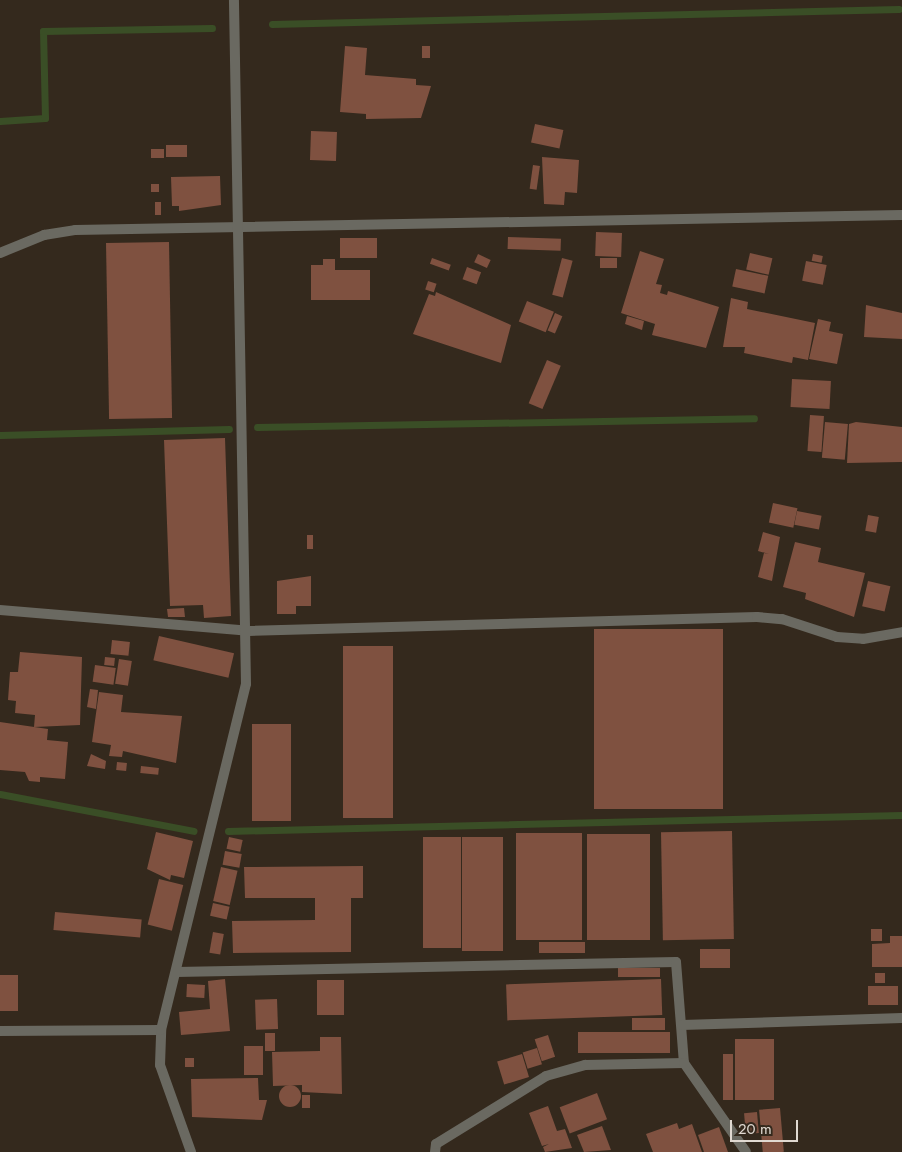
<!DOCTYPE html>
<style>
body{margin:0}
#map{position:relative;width:902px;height:1152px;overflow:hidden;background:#34291d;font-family:Jost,sans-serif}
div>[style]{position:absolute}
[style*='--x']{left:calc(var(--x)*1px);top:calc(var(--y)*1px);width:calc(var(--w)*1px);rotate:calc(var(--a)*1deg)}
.stream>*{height:7px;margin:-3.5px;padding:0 3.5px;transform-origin:3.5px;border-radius:3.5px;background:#3a4e26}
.building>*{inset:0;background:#7f5140;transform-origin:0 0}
.round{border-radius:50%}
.street>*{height:10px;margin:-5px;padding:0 5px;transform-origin:5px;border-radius:5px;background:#6a6961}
span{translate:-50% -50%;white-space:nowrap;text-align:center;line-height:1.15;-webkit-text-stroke:4px #34291d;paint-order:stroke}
.scale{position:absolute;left:730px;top:1120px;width:68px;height:22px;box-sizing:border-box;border:2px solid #e0d9d1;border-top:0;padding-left:6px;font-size:15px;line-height:18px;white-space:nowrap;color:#e0d9d1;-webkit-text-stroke:4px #34291d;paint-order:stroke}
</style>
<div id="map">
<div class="stream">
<div style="--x:272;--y:24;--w:627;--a:-1.37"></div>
<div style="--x:0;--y:121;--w:45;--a:-3.8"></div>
<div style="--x:45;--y:118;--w:87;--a:-91.3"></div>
<div style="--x:43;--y:31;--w:169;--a:-1"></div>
<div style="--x:257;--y:427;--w:497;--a:-1"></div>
<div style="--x:0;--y:435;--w:229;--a:-1.5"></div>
<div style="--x:0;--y:794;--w:197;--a:10.8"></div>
<div style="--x:228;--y:831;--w:674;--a:-1.36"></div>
</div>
<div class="building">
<div style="clip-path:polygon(345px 46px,367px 48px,365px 75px,416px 79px,416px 85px,431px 86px,421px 118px,366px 119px,366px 114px,340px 112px)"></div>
<div style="left:422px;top:46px;width:8px;height:12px"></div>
<div style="left:535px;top:124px;width:29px;height:19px;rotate:12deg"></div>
<div style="left:311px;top:131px;width:26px;height:29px;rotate:2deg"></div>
<div style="left:166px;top:145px;width:21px;height:12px"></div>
<div style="left:151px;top:149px;width:13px;height:9px"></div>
<div style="clip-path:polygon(542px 157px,579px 160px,577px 193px,565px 192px,564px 205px,544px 204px)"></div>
<div style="left:533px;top:165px;width:7px;height:24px;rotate:8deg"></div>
<div style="clip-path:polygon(220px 176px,221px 205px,179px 211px,179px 206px,172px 206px,171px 177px)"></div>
<div style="left:151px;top:184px;width:8px;height:8px"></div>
<div style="left:155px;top:202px;width:6px;height:13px"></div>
<div style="left:596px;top:232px;width:26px;height:24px;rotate:2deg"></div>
<div style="left:508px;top:237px;width:53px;height:12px;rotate:2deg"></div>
<div style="left:340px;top:238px;width:37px;height:20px"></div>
<div style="left:169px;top:242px;width:176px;height:63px;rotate:89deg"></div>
<div style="clip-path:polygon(640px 251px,664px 259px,656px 284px,662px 285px,660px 293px,667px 295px,668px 291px,719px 307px,706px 348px,652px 335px,655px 324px,621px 313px)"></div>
<div style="left:750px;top:253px;width:23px;height:17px;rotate:13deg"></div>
<div style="left:478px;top:254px;width:14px;height:9px;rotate:25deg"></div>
<div style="left:813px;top:254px;width:10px;height:7px;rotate:11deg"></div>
<div style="left:432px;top:258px;width:20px;height:6px;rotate:20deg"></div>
<div style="left:562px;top:258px;width:11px;height:38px;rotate:15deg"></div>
<div style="left:600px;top:258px;width:17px;height:10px"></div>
<div style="clip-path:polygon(323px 259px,335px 259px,335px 270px,370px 270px,370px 300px,311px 300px,311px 265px,323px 265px)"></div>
<div style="left:806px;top:261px;width:21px;height:20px;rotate:11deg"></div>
<div style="left:467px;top:267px;width:15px;height:13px;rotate:20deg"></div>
<div style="left:736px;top:269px;width:33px;height:18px;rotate:12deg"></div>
<div style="left:428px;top:281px;width:9px;height:9px;rotate:18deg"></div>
<div style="clip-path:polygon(436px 292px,511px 325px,501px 363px,413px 334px,429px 294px,435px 296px)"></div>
<div style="clip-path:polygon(731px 298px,748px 302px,747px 309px,815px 323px,808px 360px,793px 357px,792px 363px,744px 353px,745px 347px,723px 347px)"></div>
<div style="left:527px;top:301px;width:29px;height:22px;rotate:22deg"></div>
<div style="clip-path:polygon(866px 305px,902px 313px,902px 339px,864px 337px)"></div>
<div style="left:555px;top:313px;width:8px;height:19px;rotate:23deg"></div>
<div style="clip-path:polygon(627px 316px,644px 321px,642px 330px,625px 324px)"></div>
<div style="clip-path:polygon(818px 319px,831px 322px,829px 331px,843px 334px,837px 364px,809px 359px)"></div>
<div style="left:547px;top:360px;width:15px;height:47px;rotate:23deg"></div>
<div style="left:792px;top:379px;width:39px;height:28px;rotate:3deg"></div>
<div style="left:810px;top:415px;width:14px;height:36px;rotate:4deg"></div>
<div style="left:825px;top:422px;width:23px;height:36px;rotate:5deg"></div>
<div style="clip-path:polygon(856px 422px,902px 427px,902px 462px,847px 463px,849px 424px)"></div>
<div style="clip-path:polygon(225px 438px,231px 616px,204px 618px,203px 605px,170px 606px,164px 440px)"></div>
<div style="left:773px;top:503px;width:25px;height:20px;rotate:12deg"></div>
<div style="left:797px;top:511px;width:25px;height:14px;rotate:11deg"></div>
<div style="left:868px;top:515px;width:11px;height:16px;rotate:10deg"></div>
<div style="clip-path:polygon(763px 532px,780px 537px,772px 581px,758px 577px,764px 553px,769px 554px,758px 551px)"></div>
<div style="left:307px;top:535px;width:6px;height:14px"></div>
<div style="clip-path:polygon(795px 542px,821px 548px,818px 562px,865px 573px,854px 617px,805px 599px,806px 593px,783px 587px)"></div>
<div style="clip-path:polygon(311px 576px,311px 606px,296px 606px,296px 614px,277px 614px,277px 581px)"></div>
<div style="left:868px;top:581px;width:23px;height:26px;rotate:13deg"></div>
<div style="clip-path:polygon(184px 608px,185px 617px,168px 617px,167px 609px)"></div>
<div style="left:723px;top:629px;width:180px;height:129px;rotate:90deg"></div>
<div style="left:159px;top:636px;width:77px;height:25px;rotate:13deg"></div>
<div style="left:112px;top:640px;width:18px;height:14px;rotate:6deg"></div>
<div style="left:393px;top:646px;width:172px;height:50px;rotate:90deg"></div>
<div style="clip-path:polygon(20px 652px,82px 657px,80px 725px,34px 727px,35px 715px,15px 713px,16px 701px,8px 700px,10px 672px,18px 672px)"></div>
<div style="left:105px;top:657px;width:10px;height:8px;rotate:6deg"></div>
<div style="left:119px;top:659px;width:13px;height:25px;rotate:9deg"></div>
<div style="left:95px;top:665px;width:21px;height:17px;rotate:8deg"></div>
<div style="clip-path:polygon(90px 689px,98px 690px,96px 709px,87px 707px)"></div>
<div style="clip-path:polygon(99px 692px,123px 695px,121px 712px,182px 716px,176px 763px,123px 751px,122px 757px,109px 756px,111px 745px,92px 742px)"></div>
<div style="clip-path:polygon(0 722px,48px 729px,47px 740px,68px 742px,65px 779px,40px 777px,40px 782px,29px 781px,25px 772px,0 770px)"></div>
<div style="left:252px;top:724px;width:39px;height:97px"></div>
<div style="clip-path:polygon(91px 754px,106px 761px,105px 769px,87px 766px)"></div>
<div style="left:117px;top:762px;width:10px;height:8px;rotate:6deg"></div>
<div style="left:141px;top:766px;width:18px;height:7px;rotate:6deg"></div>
<div style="left:732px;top:831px;width:108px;height:71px;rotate:89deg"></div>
<div style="clip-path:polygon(156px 832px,193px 841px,184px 878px,171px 875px,170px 880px,147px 869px)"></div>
<div style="left:516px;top:833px;width:66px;height:107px"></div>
<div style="left:587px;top:834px;width:63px;height:106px"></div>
<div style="left:229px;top:837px;width:14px;height:12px;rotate:12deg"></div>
<div style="left:423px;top:837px;width:38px;height:111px"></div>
<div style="left:462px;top:837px;width:41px;height:114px"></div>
<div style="left:225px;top:851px;width:17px;height:14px;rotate:10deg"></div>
<div style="clip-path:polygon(363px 866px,363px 898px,351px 898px,351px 952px,233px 953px,232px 921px,315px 920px,315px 898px,245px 898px,244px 867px)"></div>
<div style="left:221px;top:867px;width:17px;height:35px;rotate:13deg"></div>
<div style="left:159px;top:879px;width:25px;height:47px;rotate:14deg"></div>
<div style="left:213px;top:903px;width:17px;height:13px;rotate:13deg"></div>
<div style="left:55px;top:912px;width:87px;height:18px;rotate:5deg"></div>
<div style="left:871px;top:929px;width:11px;height:12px"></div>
<div style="left:213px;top:932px;width:11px;height:21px;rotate:10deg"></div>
<div style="clip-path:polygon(890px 936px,902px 936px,902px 967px,872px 967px,872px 944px,890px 943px)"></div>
<div style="left:539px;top:942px;width:46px;height:11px"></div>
<div style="left:700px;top:949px;width:30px;height:19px"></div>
<div style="left:618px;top:968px;width:42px;height:9px"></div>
<div style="left:875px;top:973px;width:10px;height:10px"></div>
<div style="left:0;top:975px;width:18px;height:36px"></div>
<div style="clip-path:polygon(225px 979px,230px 1031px,181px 1035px,179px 1012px,210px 1009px,208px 981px)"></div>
<div style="left:661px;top:979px;width:36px;height:155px;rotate:88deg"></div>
<div style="left:317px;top:980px;width:27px;height:35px"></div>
<div style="left:187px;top:984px;width:18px;height:13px;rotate:3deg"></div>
<div style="left:868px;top:986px;width:30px;height:19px"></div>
<div style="left:277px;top:999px;width:30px;height:22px;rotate:88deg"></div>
<div style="left:632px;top:1018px;width:33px;height:12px"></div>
<div style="left:670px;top:1032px;width:21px;height:92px;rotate:90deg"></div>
<div style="left:265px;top:1033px;width:10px;height:18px"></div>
<div style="left:548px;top:1035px;width:23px;height:14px;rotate:72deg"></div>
<div style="clip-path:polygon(320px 1037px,341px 1037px,342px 1094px,302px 1092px,302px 1085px,273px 1086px,272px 1052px,320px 1051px)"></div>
<div style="left:735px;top:1039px;width:39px;height:61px"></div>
<div style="left:244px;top:1046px;width:19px;height:29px"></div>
<div style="left:537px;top:1048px;width:17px;height:15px;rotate:73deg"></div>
<div style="left:522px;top:1054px;width:24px;height:26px;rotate:73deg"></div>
<div style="left:723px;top:1054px;width:10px;height:46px"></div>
<div style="left:185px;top:1058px;width:9px;height:9px"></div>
<div style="clip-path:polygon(258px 1078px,259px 1100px,267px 1100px,262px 1120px,192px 1117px,191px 1079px)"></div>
<div class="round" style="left:279px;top:1085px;width:22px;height:22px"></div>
<div style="left:597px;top:1093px;width:28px;height:40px;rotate:69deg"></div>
<div style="left:302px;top:1095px;width:8px;height:13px"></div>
<div style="clip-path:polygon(548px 1106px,557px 1131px,565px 1129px,572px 1148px,545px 1152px,543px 1147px,549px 1144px,542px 1146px,529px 1113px)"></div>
<div style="left:780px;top:1108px;width:44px;height:21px;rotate:85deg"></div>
<div style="left:757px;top:1112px;width:21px;height:13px;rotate:85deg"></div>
<div style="clip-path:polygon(677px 1123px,679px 1129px,692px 1124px,702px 1152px,653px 1152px,646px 1134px)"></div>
<div style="clip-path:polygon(602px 1126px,611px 1150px,584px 1152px,577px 1135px)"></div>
<div style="clip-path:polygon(719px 1127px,728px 1152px,704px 1152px,698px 1135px)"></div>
</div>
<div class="street">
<div style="--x:0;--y:253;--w:48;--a:-22.2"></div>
<div style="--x:44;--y:235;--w:31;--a:-9"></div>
<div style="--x:75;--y:230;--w:827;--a:-1.04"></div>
<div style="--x:0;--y:610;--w:249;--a:4.8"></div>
<div style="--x:248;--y:631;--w:509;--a:-1.58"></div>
<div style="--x:757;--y:617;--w:25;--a:5"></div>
<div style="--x:782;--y:619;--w:58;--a:18.1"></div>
<div style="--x:837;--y:637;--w:26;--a:4"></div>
<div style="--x:863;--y:639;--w:40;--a:-10"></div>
<div style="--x:176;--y:972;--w:500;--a:-1.15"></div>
<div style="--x:676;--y:962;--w:101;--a:85.5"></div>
<div style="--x:682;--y:1025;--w:220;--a:-1.8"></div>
<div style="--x:0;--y:1031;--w:161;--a:-0.4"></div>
<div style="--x:191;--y:1152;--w:92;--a:-109.6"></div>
<div style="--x:160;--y:1065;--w:35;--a:-88"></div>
<div style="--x:161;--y:1030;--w:356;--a:-76.2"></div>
<div style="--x:246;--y:684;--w:684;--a:-91.01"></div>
<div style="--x:435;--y:1152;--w:8;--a:-83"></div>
<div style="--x:436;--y:1144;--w:129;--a:-31.7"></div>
<div style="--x:546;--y:1076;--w:41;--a:-15.8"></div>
<div style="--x:585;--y:1065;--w:99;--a:-1.2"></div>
<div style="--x:684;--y:1063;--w:108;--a:55.1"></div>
</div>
<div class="scale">20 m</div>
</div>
